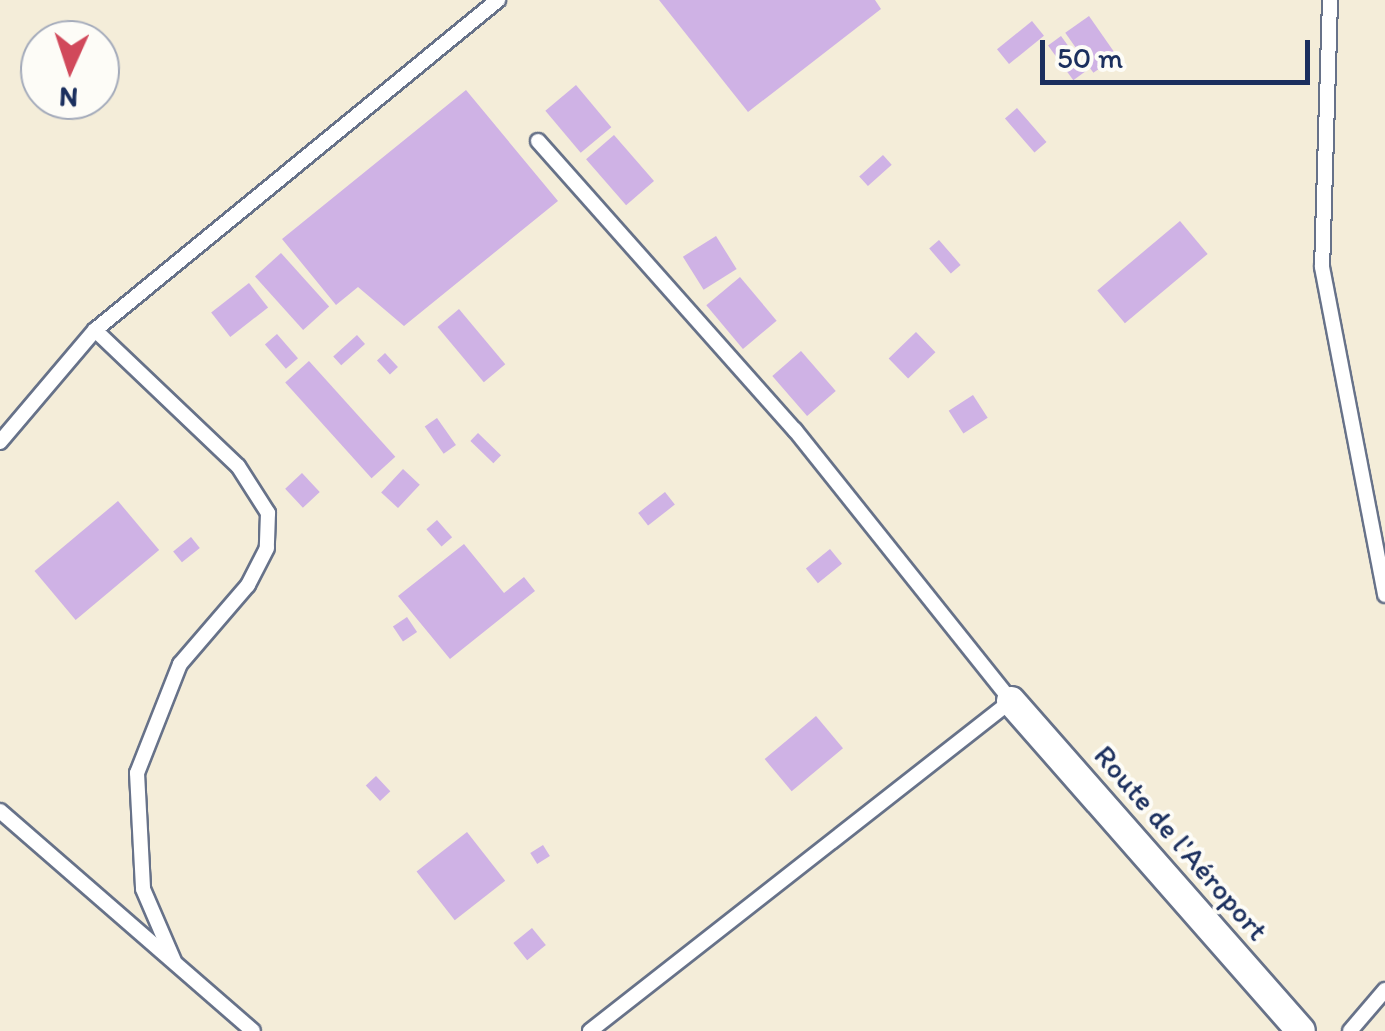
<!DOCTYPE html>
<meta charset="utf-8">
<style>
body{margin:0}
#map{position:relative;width:1385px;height:1031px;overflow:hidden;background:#f4edd9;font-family:Itim,sans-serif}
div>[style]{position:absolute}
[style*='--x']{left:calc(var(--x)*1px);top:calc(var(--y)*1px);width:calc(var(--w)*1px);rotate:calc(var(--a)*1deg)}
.building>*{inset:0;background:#cfb2e5;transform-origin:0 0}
.roads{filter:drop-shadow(2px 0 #677289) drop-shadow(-2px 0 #677289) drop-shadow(0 2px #677289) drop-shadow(0 -2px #677289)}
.lane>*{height:14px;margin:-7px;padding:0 7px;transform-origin:7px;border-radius:7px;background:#fff}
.street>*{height:28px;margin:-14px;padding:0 14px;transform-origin:14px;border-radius:14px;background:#fff}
span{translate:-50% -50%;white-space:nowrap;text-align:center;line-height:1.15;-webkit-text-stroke:8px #fdfcf7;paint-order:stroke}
.street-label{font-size:30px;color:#1b2f5e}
.north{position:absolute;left:20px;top:20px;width:100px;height:100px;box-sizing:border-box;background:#fdfcf7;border:2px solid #a3aaba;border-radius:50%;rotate:183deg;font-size:28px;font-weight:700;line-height:40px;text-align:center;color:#1b2f5e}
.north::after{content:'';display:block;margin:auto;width:35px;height:45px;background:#d1495b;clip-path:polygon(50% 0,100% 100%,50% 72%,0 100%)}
.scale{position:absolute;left:1040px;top:40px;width:270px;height:45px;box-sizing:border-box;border:5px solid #1b2f5e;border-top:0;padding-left:12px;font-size:30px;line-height:35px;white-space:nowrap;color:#1b2f5e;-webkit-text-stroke:8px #fdfcf7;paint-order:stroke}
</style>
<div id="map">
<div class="building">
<div style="clip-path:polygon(659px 0,875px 0,881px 9px,748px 112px)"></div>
<div style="left:1089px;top:16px;width:49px;height:29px;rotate:55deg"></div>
<div style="left:1032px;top:21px;width:19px;height:45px;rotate:51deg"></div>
<div style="left:1061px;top:36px;width:43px;height:16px;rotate:54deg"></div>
<div style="left:576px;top:85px;width:55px;height:40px;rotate:50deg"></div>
<div style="clip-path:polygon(466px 90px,558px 201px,404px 326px,358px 287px,336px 305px,282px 239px)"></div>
<div style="left:1017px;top:108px;width:45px;height:16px;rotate:49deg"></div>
<div style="left:614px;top:135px;width:61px;height:37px;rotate:49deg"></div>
<div style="left:883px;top:155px;width:13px;height:32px;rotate:48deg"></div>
<div style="left:1180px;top:221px;width:43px;height:108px;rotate:50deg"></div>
<div style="left:716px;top:236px;width:39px;height:39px;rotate:58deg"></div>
<div style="left:939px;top:240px;width:33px;height:13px;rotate:49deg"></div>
<div style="left:281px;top:253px;width:72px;height:35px;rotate:48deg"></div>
<div style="left:740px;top:277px;width:57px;height:44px;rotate:50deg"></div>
<div style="left:249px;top:283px;width:31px;height:48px;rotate:52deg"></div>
<div style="left:459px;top:309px;width:72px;height:28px;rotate:50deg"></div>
<div style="left:916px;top:332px;width:28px;height:38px;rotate:46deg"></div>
<div style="left:277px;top:334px;width:32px;height:16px;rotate:49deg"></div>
<div style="left:357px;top:335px;width:12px;height:32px;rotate:48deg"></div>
<div style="left:801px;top:351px;width:53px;height:38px;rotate:49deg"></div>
<div style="left:385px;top:353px;width:19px;height:11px;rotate:47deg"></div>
<div style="left:309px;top:361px;width:129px;height:32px;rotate:48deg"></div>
<div style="left:973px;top:395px;width:27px;height:29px;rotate:57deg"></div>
<div style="left:437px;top:418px;width:33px;height:15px;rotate:55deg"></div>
<div style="left:478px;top:433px;width:32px;height:11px;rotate:44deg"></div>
<div style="left:403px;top:469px;width:23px;height:32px;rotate:43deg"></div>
<div style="left:302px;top:473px;width:26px;height:23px;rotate:47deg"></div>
<div style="left:665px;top:492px;width:16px;height:34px;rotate:52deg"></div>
<div style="left:118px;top:501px;width:64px;height:109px;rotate:50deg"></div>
<div style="left:437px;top:520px;width:23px;height:14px;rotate:49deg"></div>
<div style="left:191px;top:537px;width:14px;height:23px;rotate:51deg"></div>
<div style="clip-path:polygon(464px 544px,504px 593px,524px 577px,535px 591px,450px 659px,398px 596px)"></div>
<div style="left:830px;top:549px;width:19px;height:31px;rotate:51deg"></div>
<div style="left:407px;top:617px;width:18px;height:17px;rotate:56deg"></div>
<div style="left:816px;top:716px;width:42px;height:67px;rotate:50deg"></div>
<div style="left:376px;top:776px;width:21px;height:14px;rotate:47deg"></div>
<div style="left:467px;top:832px;width:62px;height:64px;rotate:52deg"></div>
<div style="left:543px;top:845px;width:13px;height:15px;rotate:58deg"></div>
<div style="left:532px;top:928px;width:22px;height:24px;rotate:51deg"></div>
</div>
<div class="roads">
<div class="lane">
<div style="--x:1330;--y:0;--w:267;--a:91.7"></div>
<div style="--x:1322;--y:267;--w:334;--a:79.1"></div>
<div style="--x:538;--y:141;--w:387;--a:48.4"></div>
<div style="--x:795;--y:430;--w:347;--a:51.4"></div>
<div style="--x:1011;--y:701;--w:535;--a:141.91"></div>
<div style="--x:95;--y:330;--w:197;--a:43.6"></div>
<div style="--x:238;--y:466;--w:56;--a:57.4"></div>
<div style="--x:268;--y:513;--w:35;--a:92"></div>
<div style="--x:267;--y:548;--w:42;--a:117.2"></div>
<div style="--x:248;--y:585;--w:104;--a:130.7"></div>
<div style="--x:180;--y:664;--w:117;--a:111.5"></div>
<div style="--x:137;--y:773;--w:116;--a:87"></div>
<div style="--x:143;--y:889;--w:78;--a:66.7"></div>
<div style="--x:0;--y:442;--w:147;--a:-49.7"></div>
<div style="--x:95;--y:330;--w:521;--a:-39.31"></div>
<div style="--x:0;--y:811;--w:335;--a:41"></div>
<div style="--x:1350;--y:1031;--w:54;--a:-49.5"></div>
</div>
<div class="street">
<div style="--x:1011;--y:701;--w:439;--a:48.7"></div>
</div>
</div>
<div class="street-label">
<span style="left:1181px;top:843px;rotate:49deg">Route de l'Aéroport</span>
</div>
<div class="north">N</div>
<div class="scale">50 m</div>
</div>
